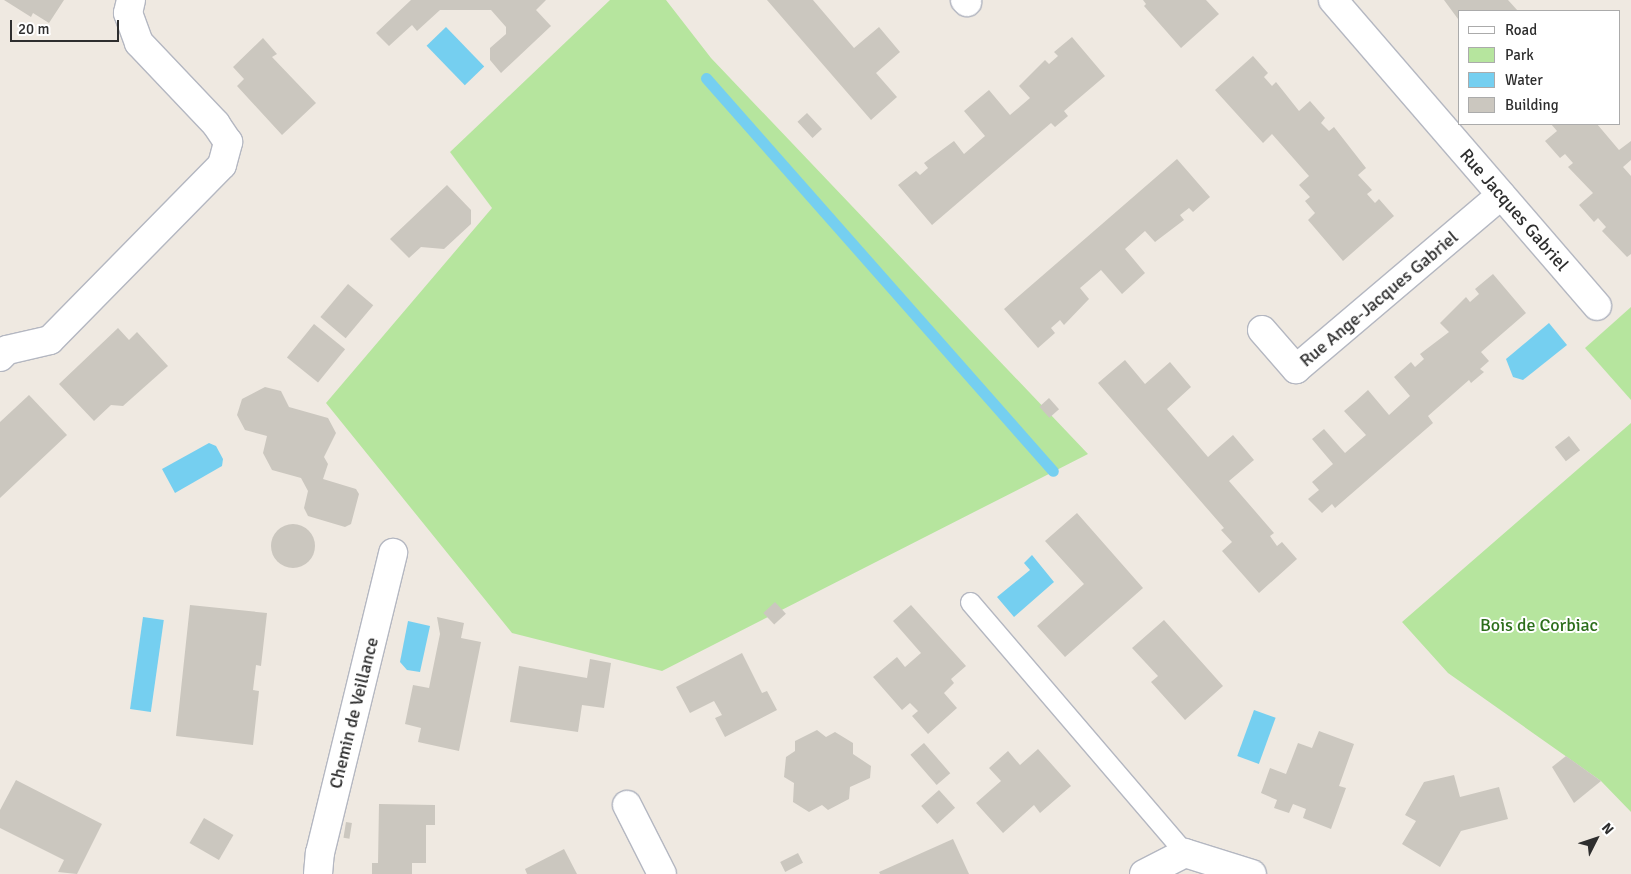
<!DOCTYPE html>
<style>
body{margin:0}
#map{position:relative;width:1631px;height:874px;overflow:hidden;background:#efe9e1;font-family:Signika,sans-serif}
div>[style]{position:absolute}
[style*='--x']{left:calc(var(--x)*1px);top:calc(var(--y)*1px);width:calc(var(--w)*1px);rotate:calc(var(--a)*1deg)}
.green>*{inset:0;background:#b6e59e}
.water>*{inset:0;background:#75cff0;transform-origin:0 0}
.stream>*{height:11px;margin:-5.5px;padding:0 5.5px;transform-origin:5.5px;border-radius:5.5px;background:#75cff0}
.building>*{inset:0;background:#cbc7bf;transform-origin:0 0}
.round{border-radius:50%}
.roads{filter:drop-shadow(1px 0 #b4b7c1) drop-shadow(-1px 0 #b4b7c1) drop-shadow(0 1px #b4b7c1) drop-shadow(0 -1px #b4b7c1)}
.lane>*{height:19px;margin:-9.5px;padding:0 9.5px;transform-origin:9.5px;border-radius:9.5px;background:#fff}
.street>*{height:28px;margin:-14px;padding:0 14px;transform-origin:14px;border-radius:14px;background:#fff}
span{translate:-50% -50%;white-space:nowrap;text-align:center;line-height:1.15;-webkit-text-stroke:4px #fff;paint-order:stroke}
.street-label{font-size:18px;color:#2e2e2e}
.park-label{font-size:18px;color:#2c6e1b}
.legend{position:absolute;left:1458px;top:10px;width:162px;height:115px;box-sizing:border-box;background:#fff;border:1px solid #ababab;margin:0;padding:6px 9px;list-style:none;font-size:15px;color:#2e2e2e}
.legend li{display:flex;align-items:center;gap:10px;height:25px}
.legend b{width:25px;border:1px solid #ababab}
.north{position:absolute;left:1571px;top:814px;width:50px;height:50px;-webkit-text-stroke:4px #fff;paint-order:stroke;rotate:49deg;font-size:14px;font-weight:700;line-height:20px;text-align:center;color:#2e2e2e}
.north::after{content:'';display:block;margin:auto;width:18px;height:22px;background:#2e2e2e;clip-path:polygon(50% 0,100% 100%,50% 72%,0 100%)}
.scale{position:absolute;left:10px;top:20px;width:109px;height:22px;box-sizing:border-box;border:2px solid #2e2e2e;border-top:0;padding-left:6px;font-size:15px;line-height:18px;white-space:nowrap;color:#2e2e2e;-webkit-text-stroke:4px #fff;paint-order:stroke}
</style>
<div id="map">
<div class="green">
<div style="clip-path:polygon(610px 0,666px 0,711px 58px,1088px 454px,662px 671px,512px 633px,326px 403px,492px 208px,450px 152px)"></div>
<div style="clip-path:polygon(1631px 307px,1631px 400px,1585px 348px)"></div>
<div style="clip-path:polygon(1631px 423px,1631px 812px,1601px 781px,1448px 673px,1402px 622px)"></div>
</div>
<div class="water">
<div style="left:446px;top:27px;width:55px;height:27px;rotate:46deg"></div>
<div style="clip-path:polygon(1549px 323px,1567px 345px,1523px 380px,1513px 377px,1506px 359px)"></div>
<div style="clip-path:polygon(209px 443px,216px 446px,223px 459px,222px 466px,175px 493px,162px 469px)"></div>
<div style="clip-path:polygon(1032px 555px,1054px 582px,1014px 617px,997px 597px,1030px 570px,1024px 563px)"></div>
<div style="left:143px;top:617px;width:21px;height:93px;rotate:8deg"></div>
<div style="clip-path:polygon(408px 621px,430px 626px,420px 672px,407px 670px,400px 662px)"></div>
<div style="left:1254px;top:710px;width:23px;height:49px;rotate:20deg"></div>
</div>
<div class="stream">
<div style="--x:706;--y:78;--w:524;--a:48.56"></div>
</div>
<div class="building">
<div style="clip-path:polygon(4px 0,64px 0,49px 23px,33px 13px,31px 17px)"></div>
<div style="clip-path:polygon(411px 0,546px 0,536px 10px,551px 26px,501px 73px,490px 60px,490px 48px,506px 34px,506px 27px,491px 10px,440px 10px,417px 31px,412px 25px,389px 46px,376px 33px)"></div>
<div style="clip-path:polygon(767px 0,813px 0,854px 48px,879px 27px,900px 52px,876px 73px,897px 97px,871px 120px)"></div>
<div style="clip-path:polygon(1143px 0,1206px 0,1219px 14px,1181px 48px,1144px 6px,1146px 4px)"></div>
<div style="clip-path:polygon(1444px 0,1508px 0,1518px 11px,1460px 11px,1458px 19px)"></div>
<div style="clip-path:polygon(1072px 37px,1105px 76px,1064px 111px,1068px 116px,1055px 127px,1051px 123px,932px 225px,898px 185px,916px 171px,920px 175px,928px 168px,924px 163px,954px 141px,964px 154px,985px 136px,964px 111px,989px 90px,1010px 115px,1030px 98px,1019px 86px,1045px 60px,1049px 64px,1058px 56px,1054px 52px)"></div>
<div style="clip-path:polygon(263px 38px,277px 54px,272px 57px,316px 103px,282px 135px,237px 86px,244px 79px,233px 67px)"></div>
<div style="clip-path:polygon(1253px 56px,1268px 73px,1264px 77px,1272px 86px,1276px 82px,1299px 111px,1310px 101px,1325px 118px,1321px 123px,1329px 131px,1334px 127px,1366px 168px,1358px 175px,1372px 190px,1367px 194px,1375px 203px,1379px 199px,1394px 216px,1343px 261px,1308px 220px,1315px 213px,1305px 201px,1310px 197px,1299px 185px,1309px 176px,1272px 134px,1263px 143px,1215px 90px)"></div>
<div style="left:807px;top:113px;width:22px;height:13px;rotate:47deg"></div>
<div style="clip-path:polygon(1551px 124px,1597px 124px,1619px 150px,1631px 141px,1631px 160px,1623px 167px,1631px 176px,1631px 254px,1627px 257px,1602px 231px,1606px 227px,1598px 218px,1594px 222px,1579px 205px,1593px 193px,1568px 167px,1573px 163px,1565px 154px,1560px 158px,1545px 141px,1557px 131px)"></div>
<div style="clip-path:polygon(1177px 159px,1210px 197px,1193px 212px,1189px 208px,1180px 215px,1184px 220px,1155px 242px,1145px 231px,1125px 249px,1145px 273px,1122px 294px,1101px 270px,1080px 288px,1089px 299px,1064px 325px,1060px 320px,1051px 328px,1055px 333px,1038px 348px,1004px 309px)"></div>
<div style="clip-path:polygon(447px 185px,471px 210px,471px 224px,444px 249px,421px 247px,409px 258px,390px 239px)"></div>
<div style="clip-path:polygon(1493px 274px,1526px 313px,1481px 352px,1489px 361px,1480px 369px,1484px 372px,1471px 383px,1469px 380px,1428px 416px,1433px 423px,1335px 508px,1332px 504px,1322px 513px,1308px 499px,1319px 490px,1312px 482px,1333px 464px,1312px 439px,1324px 429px,1345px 453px,1366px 435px,1344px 411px,1356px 401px,1368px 390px,1389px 415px,1410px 396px,1394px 377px,1411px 362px,1415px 367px,1424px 359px,1420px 354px,1449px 332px,1440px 323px,1466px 297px,1470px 302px,1479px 294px,1475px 289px)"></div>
<div style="left:348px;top:284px;width:33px;height:43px;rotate:40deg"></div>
<div style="left:314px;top:324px;width:40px;height:43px;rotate:39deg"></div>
<div style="clip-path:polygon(118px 328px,129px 340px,137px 332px,168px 366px,123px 406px,111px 405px,94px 421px,59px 384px)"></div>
<div style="clip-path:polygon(1125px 360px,1145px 384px,1170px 362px,1191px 387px,1167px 409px,1208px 457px,1233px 435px,1254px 460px,1229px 481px,1274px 533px,1270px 536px,1277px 546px,1282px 542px,1297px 559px,1259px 593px,1222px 551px,1232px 542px,1221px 530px,1224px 528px,1098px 383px)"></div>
<div style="clip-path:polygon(265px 387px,281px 391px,289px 407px,328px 418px,336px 433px,324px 457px,328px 464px,323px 479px,356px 489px,359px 494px,351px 524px,345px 527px,308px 516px,304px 508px,308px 491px,301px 478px,272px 470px,263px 453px,267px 436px,245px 430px,237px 415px,242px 399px)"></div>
<div style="clip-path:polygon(29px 395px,67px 435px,0 498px,0 422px)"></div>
<div style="left:1049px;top:398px;width:15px;height:13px;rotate:48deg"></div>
<div style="left:1569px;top:436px;width:18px;height:18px;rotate:52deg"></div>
<div style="clip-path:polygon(1077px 513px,1143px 588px,1065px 657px,1037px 626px,1084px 584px,1045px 541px)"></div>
<div class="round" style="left:271px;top:524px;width:44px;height:44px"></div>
<div style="left:775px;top:602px;width:16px;height:16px;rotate:47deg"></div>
<div style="clip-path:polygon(190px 605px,267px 613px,261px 666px,256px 665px,253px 690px,259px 691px,253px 745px,176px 736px)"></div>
<div style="clip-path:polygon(911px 605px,966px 666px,951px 679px,954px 683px,944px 693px,957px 708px,928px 734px,912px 716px,918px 711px,910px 703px,902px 710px,873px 677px,897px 657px,905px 667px,921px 653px,893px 621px)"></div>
<div style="clip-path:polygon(437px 617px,464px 623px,461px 638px,481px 642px,459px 751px,418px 742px,421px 728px,405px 724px,413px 685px,429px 688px,440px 634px)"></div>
<div style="clip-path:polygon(1164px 620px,1223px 686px,1185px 720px,1151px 682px,1158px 676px,1132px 648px)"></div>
<div style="clip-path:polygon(742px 653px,762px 693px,767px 691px,777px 710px,725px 737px,715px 718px,722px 715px,714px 701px,690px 713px,676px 687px)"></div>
<div style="clip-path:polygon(590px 659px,611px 663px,604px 708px,582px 705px,578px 732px,510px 722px,519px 666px,587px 678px)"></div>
<div style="clip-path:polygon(817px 730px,826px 737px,835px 732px,853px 743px,853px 754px,871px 766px,870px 778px,850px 787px,849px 799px,828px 810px,822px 805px,809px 812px,793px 802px,794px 783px,784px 777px,786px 757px,795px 751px,795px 741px)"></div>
<div style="clip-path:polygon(1319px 731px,1354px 744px,1339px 786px,1346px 788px,1331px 829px,1303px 818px,1306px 809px,1293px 804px,1289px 813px,1274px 808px,1277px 800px,1261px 793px,1270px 768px,1286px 774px,1298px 743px,1312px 748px)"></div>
<div style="left:924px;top:743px;width:40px;height:18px;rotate:49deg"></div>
<div style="clip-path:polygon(1038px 749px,1071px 786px,1040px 813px,1034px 805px,1003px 833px,976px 803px,1001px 781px,989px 768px,1008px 751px,1020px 765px)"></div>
<div style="clip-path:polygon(1566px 756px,1601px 781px,1574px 803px,1552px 767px)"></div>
<div style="clip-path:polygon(1454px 775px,1460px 797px,1499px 787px,1508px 819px,1461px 831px,1440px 867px,1402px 844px,1416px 821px,1405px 815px,1424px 782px)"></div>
<div style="clip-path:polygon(16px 780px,102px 824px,77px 874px,58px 872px,64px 860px,0 828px,0 810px)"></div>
<div style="left:939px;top:790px;width:24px;height:24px;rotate:48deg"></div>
<div style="clip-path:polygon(379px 804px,435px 805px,435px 825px,426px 825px,426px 863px,412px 863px,412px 874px,372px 874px,372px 863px,378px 863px)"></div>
<div style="left:204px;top:818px;width:34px;height:29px;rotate:30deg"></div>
<div style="left:346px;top:822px;width:6px;height:16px;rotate:9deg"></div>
<div style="clip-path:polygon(953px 839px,969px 874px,880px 874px,879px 872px)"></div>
<div style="clip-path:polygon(564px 849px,577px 874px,527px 874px,525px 869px)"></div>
<div style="left:798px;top:853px;width:11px;height:20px;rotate:63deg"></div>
</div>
<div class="roads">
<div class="lane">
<div style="--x:970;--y:602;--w:330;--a:49.4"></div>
</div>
<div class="street">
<div style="--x:965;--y:0;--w:3;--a:45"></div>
<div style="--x:1333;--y:0;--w:404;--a:49.2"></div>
<div style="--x:1262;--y:330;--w:52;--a:48.9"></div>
<div style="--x:1296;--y:369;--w:269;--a:-40.3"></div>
<div style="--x:0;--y:357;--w:10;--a:-45"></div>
<div style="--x:7;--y:350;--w:44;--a:-13.1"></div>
<div style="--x:50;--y:340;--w:245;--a:-45.5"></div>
<div style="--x:222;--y:165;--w:24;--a:-75"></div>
<div style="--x:228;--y:142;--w:22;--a:-124"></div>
<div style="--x:216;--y:124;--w:112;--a:-133.5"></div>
<div style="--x:139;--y:43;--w:32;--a:-110"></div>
<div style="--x:128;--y:13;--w:13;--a:-77"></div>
<div style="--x:627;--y:805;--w:77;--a:63.1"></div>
<div style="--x:318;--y:874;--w:21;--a:-85"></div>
<div style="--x:320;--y:853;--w:309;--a:-76.3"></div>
<div style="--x:1144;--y:874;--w:46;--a:-27.1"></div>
<div style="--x:1185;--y:853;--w:70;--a:17.4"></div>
</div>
</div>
<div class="street-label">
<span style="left:1514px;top:210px;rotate:49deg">Rue Jacques Gabriel</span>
<span style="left:1379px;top:299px;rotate:-40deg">Rue Ange-Jacques Gabriel</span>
<span style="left:354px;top:713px;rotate:-76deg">Chemin de Veillance</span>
</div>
<div class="park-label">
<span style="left:1539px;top:625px">Bois de Corbiac</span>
</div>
<ul class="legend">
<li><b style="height:6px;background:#fff"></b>Road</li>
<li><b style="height:14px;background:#b6e59e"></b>Park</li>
<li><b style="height:14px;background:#75cff0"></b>Water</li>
<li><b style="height:14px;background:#cbc7bf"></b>Building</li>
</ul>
<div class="north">N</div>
<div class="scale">20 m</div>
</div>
